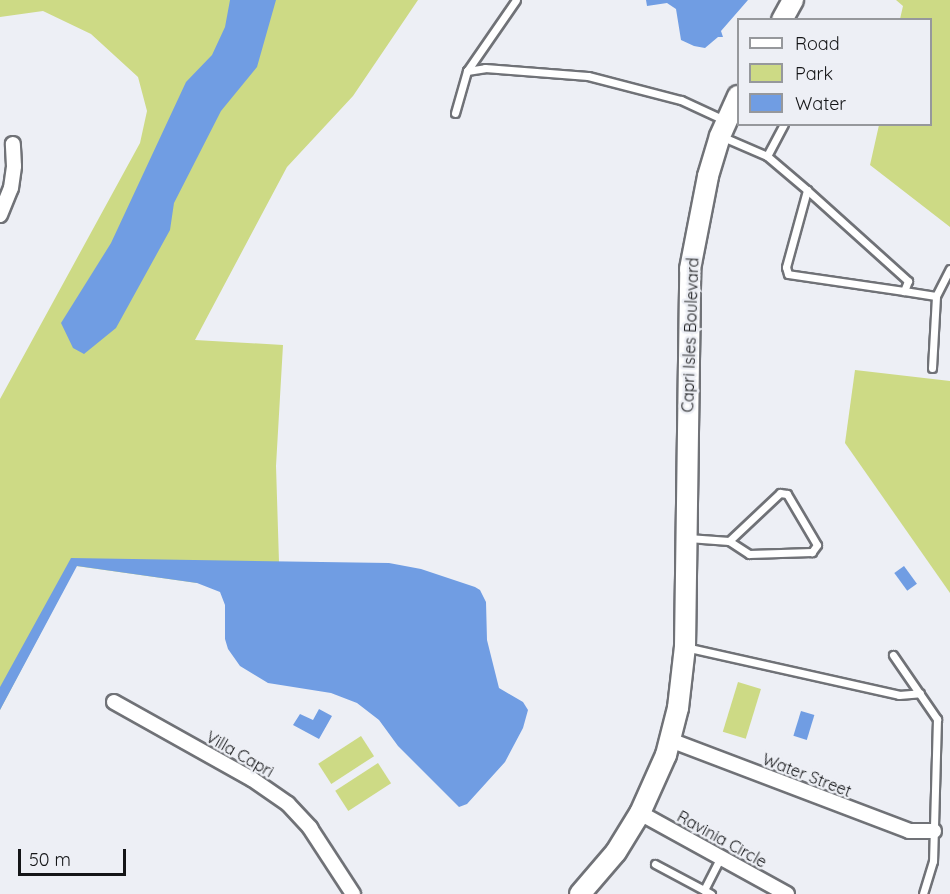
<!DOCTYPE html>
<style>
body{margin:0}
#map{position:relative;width:950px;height:894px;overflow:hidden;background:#edeff5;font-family:Quicksand,sans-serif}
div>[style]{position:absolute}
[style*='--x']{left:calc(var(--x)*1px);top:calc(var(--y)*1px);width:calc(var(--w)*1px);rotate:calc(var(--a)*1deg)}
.green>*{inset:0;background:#cdda85;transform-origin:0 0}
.water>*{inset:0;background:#709de3;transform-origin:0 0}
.roads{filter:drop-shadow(2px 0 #707277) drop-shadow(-2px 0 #707277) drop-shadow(0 2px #707277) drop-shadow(0 -2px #707277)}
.lane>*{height:7px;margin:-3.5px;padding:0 3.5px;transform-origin:3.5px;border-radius:3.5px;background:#fff}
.street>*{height:14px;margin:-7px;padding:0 7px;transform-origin:7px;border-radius:7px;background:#fff}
.secondary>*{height:20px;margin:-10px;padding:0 10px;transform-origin:10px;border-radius:10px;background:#fff}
span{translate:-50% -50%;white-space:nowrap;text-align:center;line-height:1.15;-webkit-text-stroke:5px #edeff5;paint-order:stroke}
.street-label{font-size:16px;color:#141517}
.legend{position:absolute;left:737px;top:18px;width:195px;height:108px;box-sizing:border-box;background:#edeff5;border:2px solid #96989c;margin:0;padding:8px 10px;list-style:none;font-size:18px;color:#141517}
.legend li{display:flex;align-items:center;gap:12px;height:30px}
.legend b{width:30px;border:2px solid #96989c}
.scale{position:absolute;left:18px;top:849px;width:108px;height:27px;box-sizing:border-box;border:3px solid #141517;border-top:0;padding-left:8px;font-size:18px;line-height:21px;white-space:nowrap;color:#141517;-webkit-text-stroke:4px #edeff5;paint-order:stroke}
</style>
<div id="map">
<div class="green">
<div style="clip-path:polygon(0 0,418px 0,353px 96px,287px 167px,195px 340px,283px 345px,276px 466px,279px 562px,197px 583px,76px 566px,0 710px,0 399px,140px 143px,147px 111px,138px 77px,91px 34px,43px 11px,0 17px)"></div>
<div style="clip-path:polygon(896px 0,950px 0,950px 227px,870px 165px,879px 125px,930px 124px,930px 20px,900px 19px,903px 6px)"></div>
<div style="clip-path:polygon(855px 370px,950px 381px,950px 593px,845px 443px)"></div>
<div style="left:738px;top:682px;width:24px;height:52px;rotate:17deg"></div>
<div style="left:361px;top:736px;width:24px;height:51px;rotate:57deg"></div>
<div style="left:378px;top:763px;width:24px;height:51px;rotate:57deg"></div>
</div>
<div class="water">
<div style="clip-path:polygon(230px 0,276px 0,257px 67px,221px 111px,174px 203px,170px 230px,116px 328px,84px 354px,73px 348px,61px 323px,111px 243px,186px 82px,212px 55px,225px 27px)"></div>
<div style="clip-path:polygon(646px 0,748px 0,721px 31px,723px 37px,718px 37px,705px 48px,694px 46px,681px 40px,676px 9px,667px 3px,647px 6px)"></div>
<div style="clip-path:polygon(71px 558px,389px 563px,421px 569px,475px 587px,480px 590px,486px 602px,487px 640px,499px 688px,523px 702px,528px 710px,523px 728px,505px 762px,467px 804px,459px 807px,398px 746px,379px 720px,357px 703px,331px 693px,268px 683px,240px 666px,228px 649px,225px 639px,225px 605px,220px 592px,197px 583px,77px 566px,0 710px,0 687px)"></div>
<div style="left:904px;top:566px;width:22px;height:12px;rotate:54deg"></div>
<div style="clip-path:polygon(319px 709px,332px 716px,319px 739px,293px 725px,300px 714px,313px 720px)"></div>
<div style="left:801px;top:711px;width:14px;height:26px;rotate:17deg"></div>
</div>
<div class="roads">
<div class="lane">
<div style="--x:467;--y:71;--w:86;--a:-55.4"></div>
<div style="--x:455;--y:113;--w:44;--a:-74.1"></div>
<div style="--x:467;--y:71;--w:18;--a:-9"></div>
<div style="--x:485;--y:68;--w:103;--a:4.4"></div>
<div style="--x:588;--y:76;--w:96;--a:14.5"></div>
<div style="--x:681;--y:100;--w:47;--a:24.9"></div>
<div style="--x:723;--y:137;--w:48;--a:23.4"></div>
<div style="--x:767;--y:156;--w:52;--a:40.4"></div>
<div style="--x:767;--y:156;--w:36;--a:-62"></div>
<div style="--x:807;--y:190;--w:136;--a:42"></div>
<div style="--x:908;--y:281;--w:11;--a:112"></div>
<div style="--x:904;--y:291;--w:117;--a:-171.7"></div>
<div style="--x:788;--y:274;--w:7;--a:-106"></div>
<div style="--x:786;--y:267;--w:80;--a:-74.7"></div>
<div style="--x:904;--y:291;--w:32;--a:9"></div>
<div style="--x:932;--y:368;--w:72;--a:-86.8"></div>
<div style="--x:936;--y:296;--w:30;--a:-63"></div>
<div style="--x:780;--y:493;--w:7;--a:8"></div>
<div style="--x:787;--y:494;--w:59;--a:59.5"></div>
<div style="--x:817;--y:545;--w:9;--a:126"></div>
<div style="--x:812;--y:552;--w:63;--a:178.2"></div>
<div style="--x:749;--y:554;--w:24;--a:-147"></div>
<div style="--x:729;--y:541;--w:70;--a:-43.3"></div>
<div style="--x:688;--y:538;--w:41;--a:4.2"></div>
<div style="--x:685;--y:647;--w:219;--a:12.6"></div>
<div style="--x:899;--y:695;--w:21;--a:-5"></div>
<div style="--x:893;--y:655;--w:78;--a:55.5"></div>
<div style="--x:937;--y:719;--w:142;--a:91.6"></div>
<div style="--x:933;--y:861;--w:34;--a:107"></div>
<div style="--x:655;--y:864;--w:55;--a:28"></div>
<div style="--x:711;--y:894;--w:8;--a:-150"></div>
<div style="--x:704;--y:890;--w:37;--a:-63"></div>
</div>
<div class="street">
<div style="--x:0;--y:215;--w:29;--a:-68"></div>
<div style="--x:11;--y:188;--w:22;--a:-82"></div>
<div style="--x:14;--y:166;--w:22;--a:-93"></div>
<div style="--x:114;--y:702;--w:158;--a:29.2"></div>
<div style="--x:252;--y:779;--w:44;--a:34.8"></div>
<div style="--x:288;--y:804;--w:33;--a:47"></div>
<div style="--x:310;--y:828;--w:79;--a:56.9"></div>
<div style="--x:670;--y:740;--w:256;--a:20.8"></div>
<div style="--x:909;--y:831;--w:25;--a:0"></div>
<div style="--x:640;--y:813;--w:168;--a:28.9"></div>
</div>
<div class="secondary">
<div style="--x:782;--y:20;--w:23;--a:-61"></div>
<div style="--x:580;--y:894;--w:55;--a:-49.4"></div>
<div style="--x:616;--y:852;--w:46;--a:-58.4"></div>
<div style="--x:640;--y:813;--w:64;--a:-65.9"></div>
<div style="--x:666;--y:755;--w:49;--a:-75.7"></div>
<div style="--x:678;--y:708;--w:61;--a:-83.5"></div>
<div style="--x:685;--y:647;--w:378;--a:-89.2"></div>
<div style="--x:690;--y:269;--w:95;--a:-79"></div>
<div style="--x:708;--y:176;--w:42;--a:-73.3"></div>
<div style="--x:720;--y:136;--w:44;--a:-65.8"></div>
</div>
</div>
<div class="street-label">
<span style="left:690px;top:335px;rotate:-88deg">Capri Isles Boulevard</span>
<span style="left:240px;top:754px;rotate:30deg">Villa Capri</span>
<span style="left:807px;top:775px;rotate:21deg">Water Street</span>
<span style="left:722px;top:839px;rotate:29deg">Ravinia Circle</span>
</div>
<ul class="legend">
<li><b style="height:8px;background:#fff"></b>Road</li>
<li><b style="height:16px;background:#cdda85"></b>Park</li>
<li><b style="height:16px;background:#709de3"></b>Water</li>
</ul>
<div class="scale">50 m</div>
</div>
